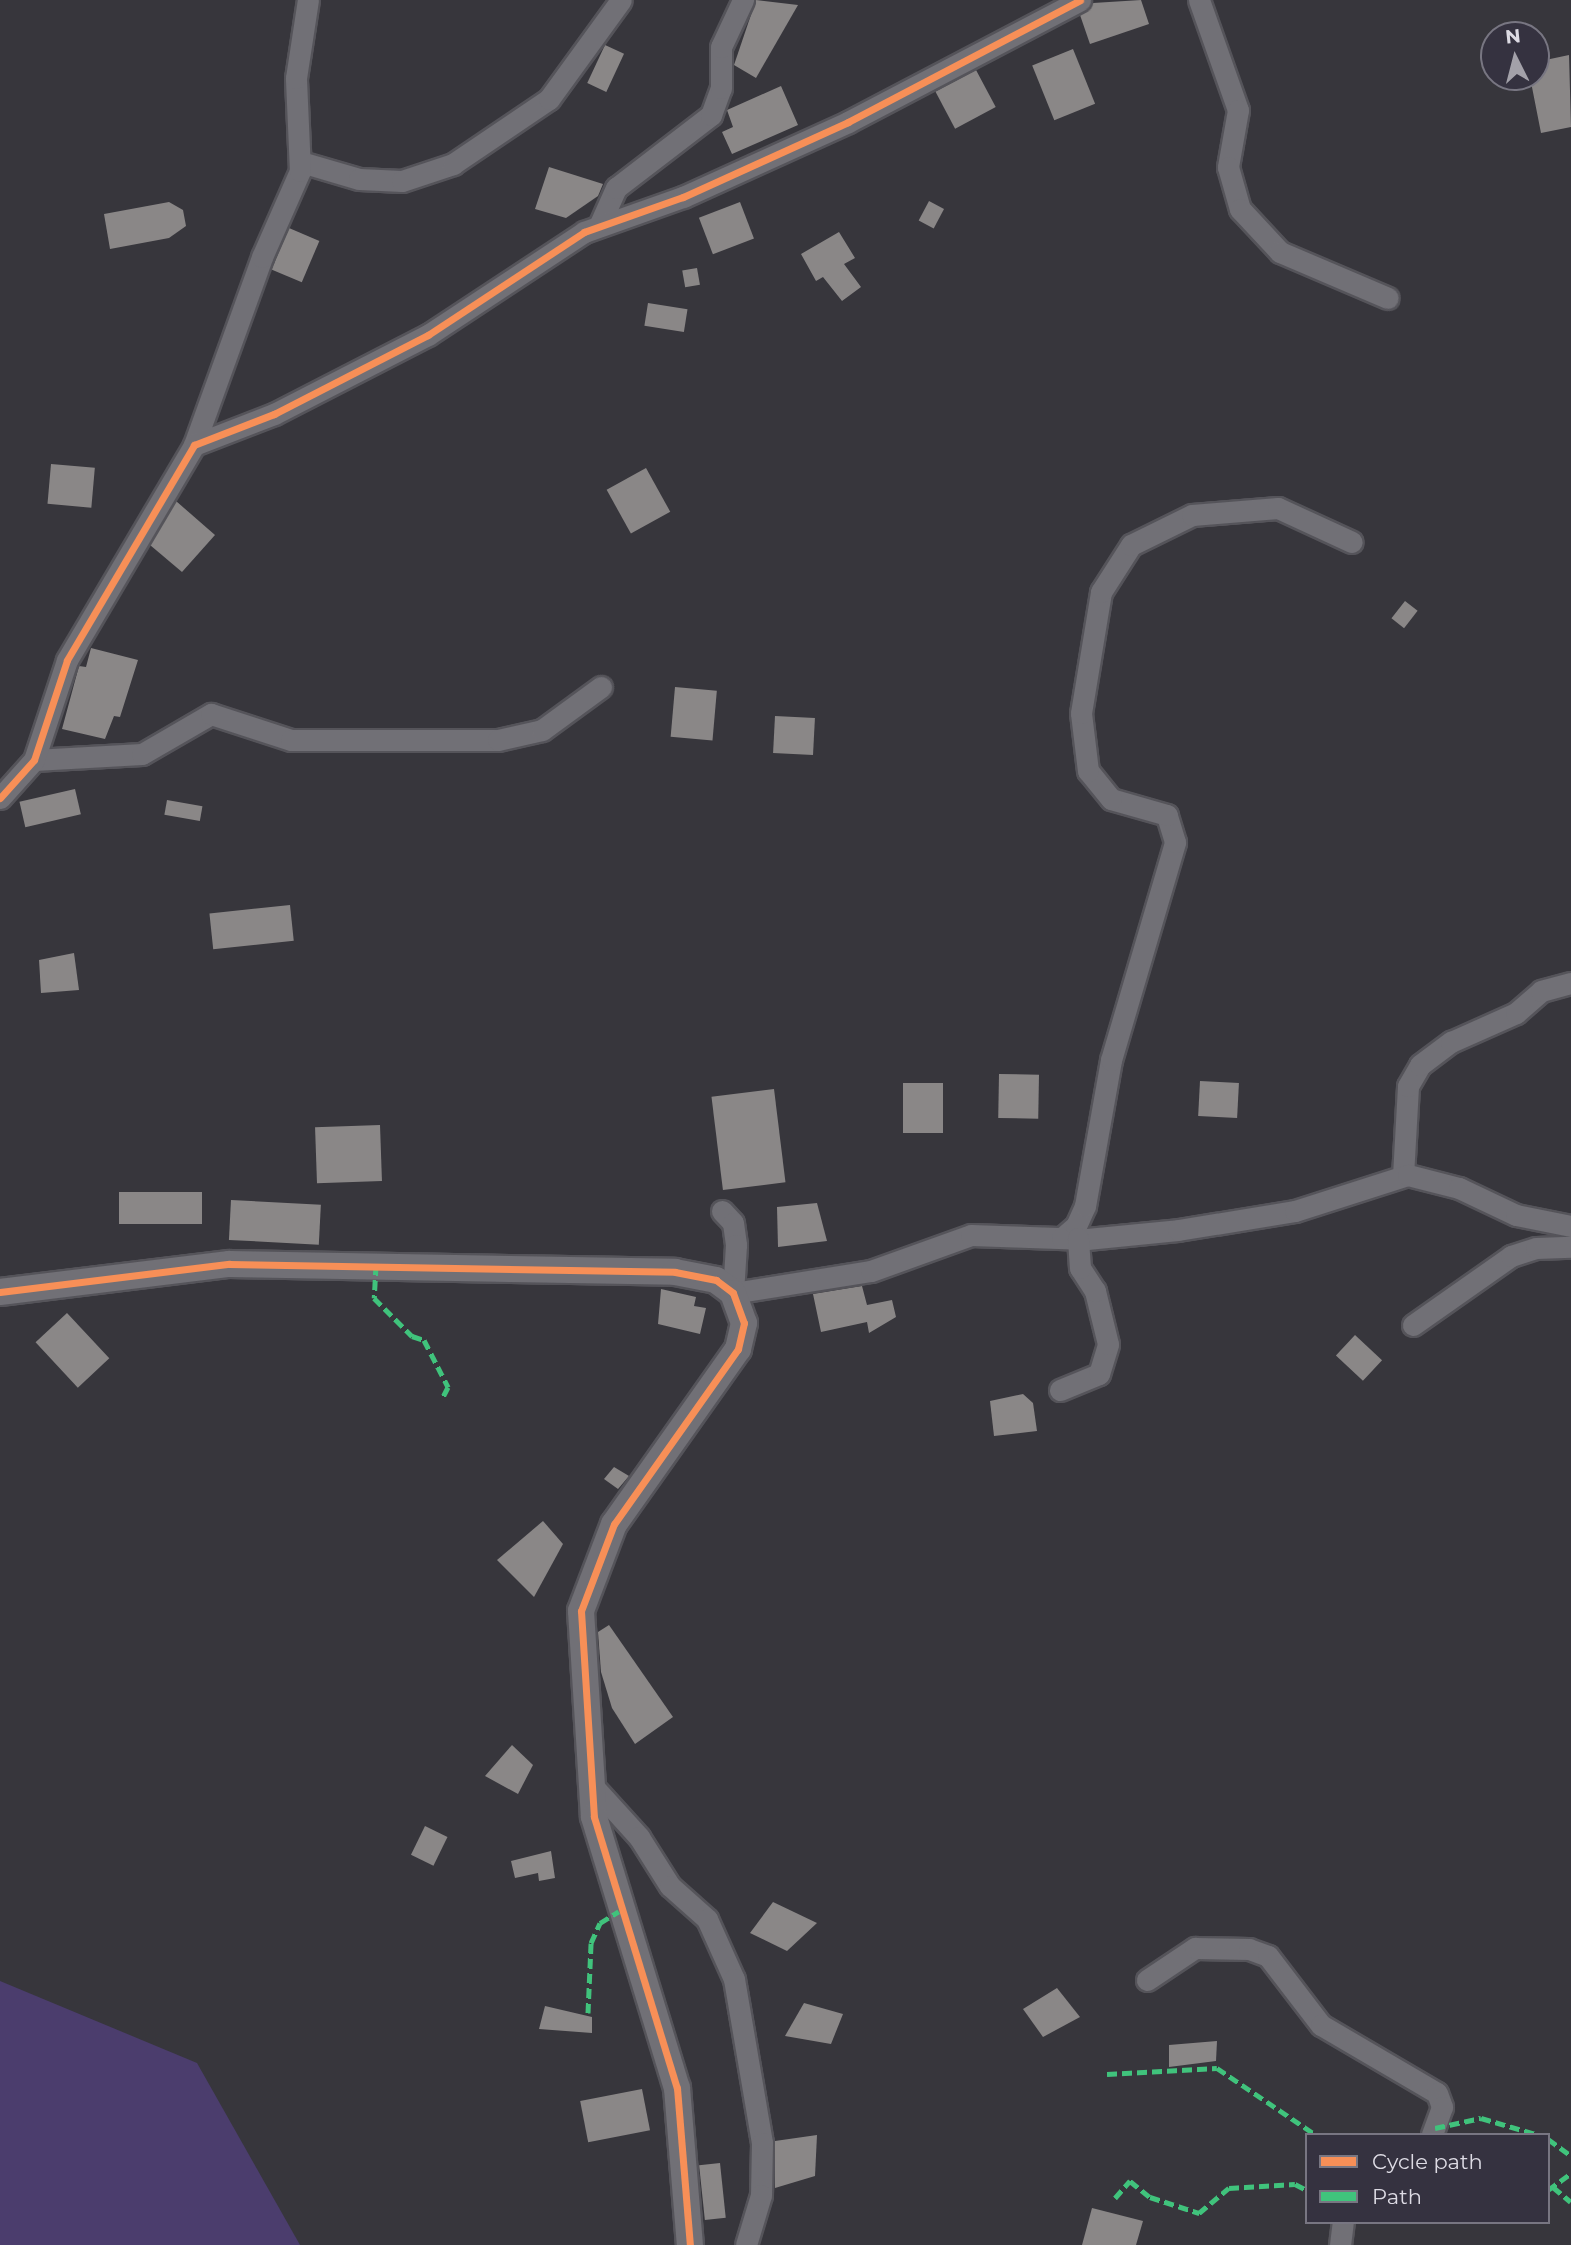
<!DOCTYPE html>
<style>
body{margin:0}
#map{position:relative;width:1571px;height:2245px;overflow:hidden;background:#37363c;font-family:Montserrat,sans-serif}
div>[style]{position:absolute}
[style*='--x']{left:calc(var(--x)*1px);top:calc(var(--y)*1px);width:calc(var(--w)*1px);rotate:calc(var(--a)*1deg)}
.green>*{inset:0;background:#4b3d6d}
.building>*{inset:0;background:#8a8787;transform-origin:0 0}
.roads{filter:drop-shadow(2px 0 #55545a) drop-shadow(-2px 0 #55545a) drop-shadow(0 2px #55545a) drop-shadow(0 -2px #55545a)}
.minor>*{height:21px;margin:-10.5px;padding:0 10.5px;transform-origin:10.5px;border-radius:10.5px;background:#717076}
.tertiary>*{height:26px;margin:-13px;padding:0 13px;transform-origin:13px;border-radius:13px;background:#717076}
.quiet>*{height:5px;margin-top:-2.5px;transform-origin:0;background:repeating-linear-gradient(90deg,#40c37c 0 10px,transparent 0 15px)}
.cycleway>*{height:7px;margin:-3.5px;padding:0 3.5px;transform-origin:3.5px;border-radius:3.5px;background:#f78f57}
span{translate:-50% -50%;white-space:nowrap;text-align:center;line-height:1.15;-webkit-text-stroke:7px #353240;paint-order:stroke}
.legend{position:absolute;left:1305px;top:2133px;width:245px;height:91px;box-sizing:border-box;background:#353240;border:2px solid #787682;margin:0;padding:9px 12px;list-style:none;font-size:21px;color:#dddbe4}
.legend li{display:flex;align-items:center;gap:14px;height:35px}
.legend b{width:35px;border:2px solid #787682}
.north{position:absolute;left:1480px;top:21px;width:70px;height:70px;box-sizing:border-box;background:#353240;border:2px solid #787682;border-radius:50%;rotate:354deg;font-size:19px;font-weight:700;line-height:28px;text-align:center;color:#dddbe4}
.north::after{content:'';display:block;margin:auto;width:24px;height:32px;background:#a3a1a9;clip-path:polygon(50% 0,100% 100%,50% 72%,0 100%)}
</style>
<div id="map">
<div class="green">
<div style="clip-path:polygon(0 1981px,197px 2063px,300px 2245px,0 2245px)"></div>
</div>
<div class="building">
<div style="clip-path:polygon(756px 0,798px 5px,756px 78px,734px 65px)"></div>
<div style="clip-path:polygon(1141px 0,1149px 24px,1090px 44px,1080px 15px,1093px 3px)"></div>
<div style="left:605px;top:45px;width:21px;height:42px;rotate:25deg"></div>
<div style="left:1073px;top:49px;width:59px;height:44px;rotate:68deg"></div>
<div style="clip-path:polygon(1569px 55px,1571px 127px,1541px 133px,1530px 77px,1536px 77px,1536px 62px)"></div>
<div style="left:976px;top:70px;width:42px;height:46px;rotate:62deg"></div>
<div style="clip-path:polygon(781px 86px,798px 125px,732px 154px,722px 132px,733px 127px,727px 110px)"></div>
<div style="clip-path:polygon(549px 167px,603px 184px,598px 196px,566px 218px,535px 209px)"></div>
<div style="left:929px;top:201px;width:17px;height:22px;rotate:28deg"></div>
<div style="clip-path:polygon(169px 202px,183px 210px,186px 226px,169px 238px,110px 249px,104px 214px)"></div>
<div style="left:740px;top:202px;width:39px;height:44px;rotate:69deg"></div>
<div style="left:289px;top:228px;width:33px;height:45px;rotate:23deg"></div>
<div style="clip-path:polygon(839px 232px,855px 258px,844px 264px,861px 287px,842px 301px,823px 277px,816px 281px,801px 254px)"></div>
<div style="left:697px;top:268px;width:17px;height:15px;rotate:80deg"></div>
<div style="left:648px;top:303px;width:40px;height:23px;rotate:9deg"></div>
<div style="left:51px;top:464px;width:44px;height:40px;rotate:5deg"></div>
<div style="left:646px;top:468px;width:50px;height:45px;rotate:61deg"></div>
<div style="clip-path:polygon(176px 501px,215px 535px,182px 572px,150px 545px)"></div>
<div style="left:1405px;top:601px;width:16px;height:22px;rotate:38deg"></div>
<div style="clip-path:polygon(91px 648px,138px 660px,120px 717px,114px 716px,105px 739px,62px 729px,79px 666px,86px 667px)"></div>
<div style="left:675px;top:687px;width:42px;height:50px;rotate:5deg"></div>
<div style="left:775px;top:716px;width:40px;height:37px;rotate:3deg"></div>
<div style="left:75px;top:789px;width:26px;height:57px;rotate:77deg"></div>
<div style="left:167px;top:800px;width:36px;height:15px;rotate:10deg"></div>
<div style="left:290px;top:905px;width:36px;height:81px;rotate:84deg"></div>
<div style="clip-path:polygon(74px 953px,79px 990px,41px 993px,39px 960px)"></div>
<div style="left:999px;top:1074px;width:40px;height:44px;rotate:1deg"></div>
<div style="left:1200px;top:1081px;width:39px;height:35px;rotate:3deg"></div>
<div style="left:903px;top:1083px;width:40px;height:50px"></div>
<div style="left:774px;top:1089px;width:94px;height:63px;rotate:83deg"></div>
<div style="left:380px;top:1125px;width:56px;height:65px;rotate:88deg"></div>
<div style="left:202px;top:1192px;width:32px;height:83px;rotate:90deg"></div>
<div style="left:231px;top:1200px;width:90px;height:40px;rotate:3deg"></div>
<div style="clip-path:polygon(817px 1203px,827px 1241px,778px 1247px,777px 1207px)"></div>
<div style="clip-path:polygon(862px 1286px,867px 1305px,892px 1300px,896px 1317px,869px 1333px,867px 1322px,821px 1332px,813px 1294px)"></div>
<div style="clip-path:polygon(661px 1289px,696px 1297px,694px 1306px,706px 1308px,700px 1334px,658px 1324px)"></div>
<div style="left:67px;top:1313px;width:62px;height:43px;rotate:47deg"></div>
<div style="left:1355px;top:1335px;width:37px;height:28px;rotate:43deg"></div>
<div style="clip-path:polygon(1023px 1394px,1033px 1403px,1037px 1431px,994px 1436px,990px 1401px)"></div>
<div style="clip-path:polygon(614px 1467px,629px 1476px,618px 1489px,604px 1479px)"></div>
<div style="clip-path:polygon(543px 1521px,563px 1544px,534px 1597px,497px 1560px)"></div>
<div style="clip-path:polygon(609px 1625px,673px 1717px,635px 1744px,612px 1708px,601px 1672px,598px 1632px)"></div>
<div style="clip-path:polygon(512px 1745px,533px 1765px,518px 1794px,485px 1776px)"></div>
<div style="left:425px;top:1826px;width:25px;height:32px;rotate:26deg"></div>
<div style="clip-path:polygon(551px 1851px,555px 1878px,539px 1881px,538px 1873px,515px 1878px,511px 1861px)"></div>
<div style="clip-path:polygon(773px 1902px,817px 1923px,787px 1951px,750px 1933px)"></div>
<div style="clip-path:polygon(1057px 1988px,1080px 2017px,1043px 2037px,1023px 2009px)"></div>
<div style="clip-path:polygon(804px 2003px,843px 2014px,831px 2044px,785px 2036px)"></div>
<div style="clip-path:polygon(545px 2006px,592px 2017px,592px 2033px,539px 2029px)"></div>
<div style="clip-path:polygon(1217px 2041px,1216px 2061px,1169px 2067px,1169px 2045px)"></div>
<div style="left:642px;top:2089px;width:42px;height:63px;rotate:79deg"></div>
<div style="clip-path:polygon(817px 2135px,815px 2176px,775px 2188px,775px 2141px)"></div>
<div style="left:720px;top:2163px;width:55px;height:21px;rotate:84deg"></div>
<div style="clip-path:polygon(1092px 2208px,1143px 2221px,1136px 2245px,1082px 2245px)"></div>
</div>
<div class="roads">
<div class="minor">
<div style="--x:1199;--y:0;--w:117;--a:70.5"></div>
<div style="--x:1238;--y:110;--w:58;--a:100"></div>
<div style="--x:1228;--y:167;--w:44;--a:74.1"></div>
<div style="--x:1240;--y:209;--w:59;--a:47.1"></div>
<div style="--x:1280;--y:252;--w:117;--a:23.1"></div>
<div style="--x:301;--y:162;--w:60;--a:16.3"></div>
<div style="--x:359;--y:179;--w:43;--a:2.7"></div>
<div style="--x:402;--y:181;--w:54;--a:-18.4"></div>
<div style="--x:453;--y:164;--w:116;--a:-34.1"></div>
<div style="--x:549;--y:99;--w:122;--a:-54"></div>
<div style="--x:599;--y:226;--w:42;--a:-65.9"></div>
<div style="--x:616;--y:188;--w:120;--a:-37.5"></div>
<div style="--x:711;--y:115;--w:29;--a:-70"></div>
<div style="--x:721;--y:88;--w:41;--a:-90"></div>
<div style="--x:721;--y:47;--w:52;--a:-64.9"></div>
<div style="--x:194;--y:445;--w:200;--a:-70.1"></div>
<div style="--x:262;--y:257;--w:94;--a:-66.2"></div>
<div style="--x:300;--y:171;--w:93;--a:-92.5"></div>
<div style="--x:296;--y:78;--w:79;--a:-81.3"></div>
<div style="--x:34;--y:760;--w:108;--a:-3.2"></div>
<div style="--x:142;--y:754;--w:80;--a:-30.1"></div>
<div style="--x:211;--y:714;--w:84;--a:18"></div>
<div style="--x:291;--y:740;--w:207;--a:0"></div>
<div style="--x:498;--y:740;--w:45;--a:-12.8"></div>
<div style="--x:542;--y:730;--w:73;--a:-36.1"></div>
<div style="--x:0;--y:798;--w:51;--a:-48.2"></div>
<div style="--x:34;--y:760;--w:105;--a:-71.7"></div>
<div style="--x:67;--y:660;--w:250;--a:-59.4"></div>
<div style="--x:194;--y:445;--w:86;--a:-21.2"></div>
<div style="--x:274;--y:414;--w:173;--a:-27.2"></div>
<div style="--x:428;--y:335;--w:187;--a:-33.4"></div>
<div style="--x:584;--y:232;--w:105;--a:-19.5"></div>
<div style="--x:683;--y:197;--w:181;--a:-24.4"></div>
<div style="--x:848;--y:122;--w:262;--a:-27.7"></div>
<div style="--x:1403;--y:1176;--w:90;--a:-86.8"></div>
<div style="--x:1408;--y:1086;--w:24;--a:-60"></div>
<div style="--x:1420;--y:1065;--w:39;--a:-37"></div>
<div style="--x:1451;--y:1042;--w:71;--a:-24"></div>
<div style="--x:1516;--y:1013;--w:33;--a:-41"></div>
<div style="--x:1541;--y:991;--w:31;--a:-15"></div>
<div style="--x:722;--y:1211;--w:16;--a:47"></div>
<div style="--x:733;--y:1223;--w:22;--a:82"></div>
<div style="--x:736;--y:1245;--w:48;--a:93.6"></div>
<div style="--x:733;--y:1293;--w:140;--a:-9.1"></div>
<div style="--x:871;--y:1271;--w:106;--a:-19.8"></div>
<div style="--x:971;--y:1235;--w:116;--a:2"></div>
<div style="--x:1087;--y:1239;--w:91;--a:-5.6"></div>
<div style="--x:1178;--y:1230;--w:119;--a:-9.2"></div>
<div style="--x:1295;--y:1211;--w:119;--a:-17.7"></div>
<div style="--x:1408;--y:1175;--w:53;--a:14.3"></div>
<div style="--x:1459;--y:1188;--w:63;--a:25.3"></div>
<div style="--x:1516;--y:1215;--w:56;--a:11.3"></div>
<div style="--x:1062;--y:1238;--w:18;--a:-41"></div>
<div style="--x:1076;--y:1226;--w:22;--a:-66"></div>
<div style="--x:1085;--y:1206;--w:148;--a:-79.9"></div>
<div style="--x:1111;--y:1060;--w:227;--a:-73.6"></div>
<div style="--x:1175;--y:842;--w:28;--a:-107"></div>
<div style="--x:1167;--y:815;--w:58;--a:-164.1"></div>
<div style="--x:1111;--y:799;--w:36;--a:-129"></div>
<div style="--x:1088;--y:771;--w:58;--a:-96.9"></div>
<div style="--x:1081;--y:713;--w:123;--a:-80.6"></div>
<div style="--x:1101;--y:592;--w:56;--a:-57.4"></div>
<div style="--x:1131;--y:545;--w:68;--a:-26.2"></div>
<div style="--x:1192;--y:515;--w:86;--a:-4.7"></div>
<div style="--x:1278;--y:508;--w:81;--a:24.7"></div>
<div style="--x:1413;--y:1325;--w:120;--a:-35.1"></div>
<div style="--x:1511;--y:1256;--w:26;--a:-18"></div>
<div style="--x:1536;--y:1248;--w:35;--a:-2"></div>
<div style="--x:1060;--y:1390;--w:42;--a:-22.3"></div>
<div style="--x:1099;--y:1374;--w:31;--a:-73"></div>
<div style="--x:1108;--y:1344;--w:55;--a:-103.8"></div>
<div style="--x:1095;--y:1291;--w:27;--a:-123"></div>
<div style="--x:1080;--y:1268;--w:30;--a:-94"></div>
<div style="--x:591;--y:1784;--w:72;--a:47.8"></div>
<div style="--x:639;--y:1837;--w:58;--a:57.7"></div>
<div style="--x:670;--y:1886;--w:50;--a:41.7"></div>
<div style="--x:707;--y:1919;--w:66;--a:65.8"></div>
<div style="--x:734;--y:1979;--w:166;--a:80.3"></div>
<div style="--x:762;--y:2143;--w:52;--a:91.1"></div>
<div style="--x:761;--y:2195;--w:52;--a:106.7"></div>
<div style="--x:1147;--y:1980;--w:58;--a:-33.7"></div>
<div style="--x:1195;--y:1948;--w:54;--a:1.1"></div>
<div style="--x:1249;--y:1949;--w:20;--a:20"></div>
<div style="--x:1268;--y:1956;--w:87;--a:52.5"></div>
<div style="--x:1321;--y:2025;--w:134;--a:30.4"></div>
<div style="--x:1437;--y:2093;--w:15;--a:70"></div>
<div style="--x:1442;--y:2107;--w:30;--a:110"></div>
<div style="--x:1340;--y:2245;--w:23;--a:-83"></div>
</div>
<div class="tertiary">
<div style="--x:0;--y:1292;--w:231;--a:-7"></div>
<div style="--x:229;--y:1264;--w:446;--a:1"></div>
<div style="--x:675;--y:1272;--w:42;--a:11"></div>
<div style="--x:716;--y:1280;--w:21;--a:37"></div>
<div style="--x:733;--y:1293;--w:32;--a:70"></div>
<div style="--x:744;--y:1323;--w:27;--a:103"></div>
<div style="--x:738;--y:1349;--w:214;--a:125.3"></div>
<div style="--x:614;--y:1524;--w:93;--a:110.8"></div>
<div style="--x:581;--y:1611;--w:206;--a:86.4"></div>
<div style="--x:594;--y:1817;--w:283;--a:73"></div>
<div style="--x:677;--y:2088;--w:158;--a:85.3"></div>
</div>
</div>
<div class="quiet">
<div style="--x:376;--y:1265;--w:33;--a:93"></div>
<div style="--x:374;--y:1298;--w:54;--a:45"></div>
<div style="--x:412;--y:1336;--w:13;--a:18"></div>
<div style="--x:424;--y:1340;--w:53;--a:62.9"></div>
<div style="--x:448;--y:1387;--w:11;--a:117"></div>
<div style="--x:588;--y:2013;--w:70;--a:-87.5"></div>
<div style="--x:591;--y:1943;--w:22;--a:-66"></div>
<div style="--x:600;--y:1923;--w:22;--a:-32"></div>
<div style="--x:1107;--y:2074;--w:110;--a:-3.1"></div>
<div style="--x:1217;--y:2068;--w:120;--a:34.1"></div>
<div style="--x:1435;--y:2128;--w:47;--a:-12.3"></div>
<div style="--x:1481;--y:2118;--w:60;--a:16.3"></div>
<div style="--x:1548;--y:2139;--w:29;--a:36"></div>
<div style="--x:1553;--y:2187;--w:23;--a:40"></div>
<div style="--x:1548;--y:2190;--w:29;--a:-36"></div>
<div style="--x:1115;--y:2198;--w:23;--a:-49"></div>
<div style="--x:1130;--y:2181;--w:26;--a:39"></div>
<div style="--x:1150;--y:2197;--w:52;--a:18.1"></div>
<div style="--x:1199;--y:2213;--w:39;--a:-40"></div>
<div style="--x:1229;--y:2188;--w:66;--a:-3.5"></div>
<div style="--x:1295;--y:2184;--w:13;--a:27"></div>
</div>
<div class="cycleway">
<div style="--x:0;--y:798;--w:51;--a:-48.2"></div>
<div style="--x:34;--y:760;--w:105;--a:-71.7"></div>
<div style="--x:67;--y:660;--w:250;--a:-59.4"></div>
<div style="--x:194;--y:445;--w:86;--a:-21.2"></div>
<div style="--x:274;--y:414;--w:173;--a:-27.2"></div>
<div style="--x:428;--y:335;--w:187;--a:-33.4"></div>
<div style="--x:584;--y:232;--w:105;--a:-19.5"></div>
<div style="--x:683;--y:197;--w:181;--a:-24.4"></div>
<div style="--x:848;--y:122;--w:262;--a:-27.7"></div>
<div style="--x:0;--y:1292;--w:231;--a:-7"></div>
<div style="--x:229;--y:1264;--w:446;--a:1"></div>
<div style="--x:675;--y:1272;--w:42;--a:11"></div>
<div style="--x:716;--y:1280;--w:21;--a:37"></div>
<div style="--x:733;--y:1293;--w:32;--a:70"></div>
<div style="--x:744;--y:1323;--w:27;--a:103"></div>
<div style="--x:738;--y:1349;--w:214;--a:125.3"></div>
<div style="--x:614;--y:1524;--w:93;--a:110.8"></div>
<div style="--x:581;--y:1611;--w:206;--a:86.4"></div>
<div style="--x:594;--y:1817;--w:283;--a:73"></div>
<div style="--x:677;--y:2088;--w:158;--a:85.3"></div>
</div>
<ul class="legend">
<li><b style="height:9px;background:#f78f57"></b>Cycle path</li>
<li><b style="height:9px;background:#40c37c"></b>Path</li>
</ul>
<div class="north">N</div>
</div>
